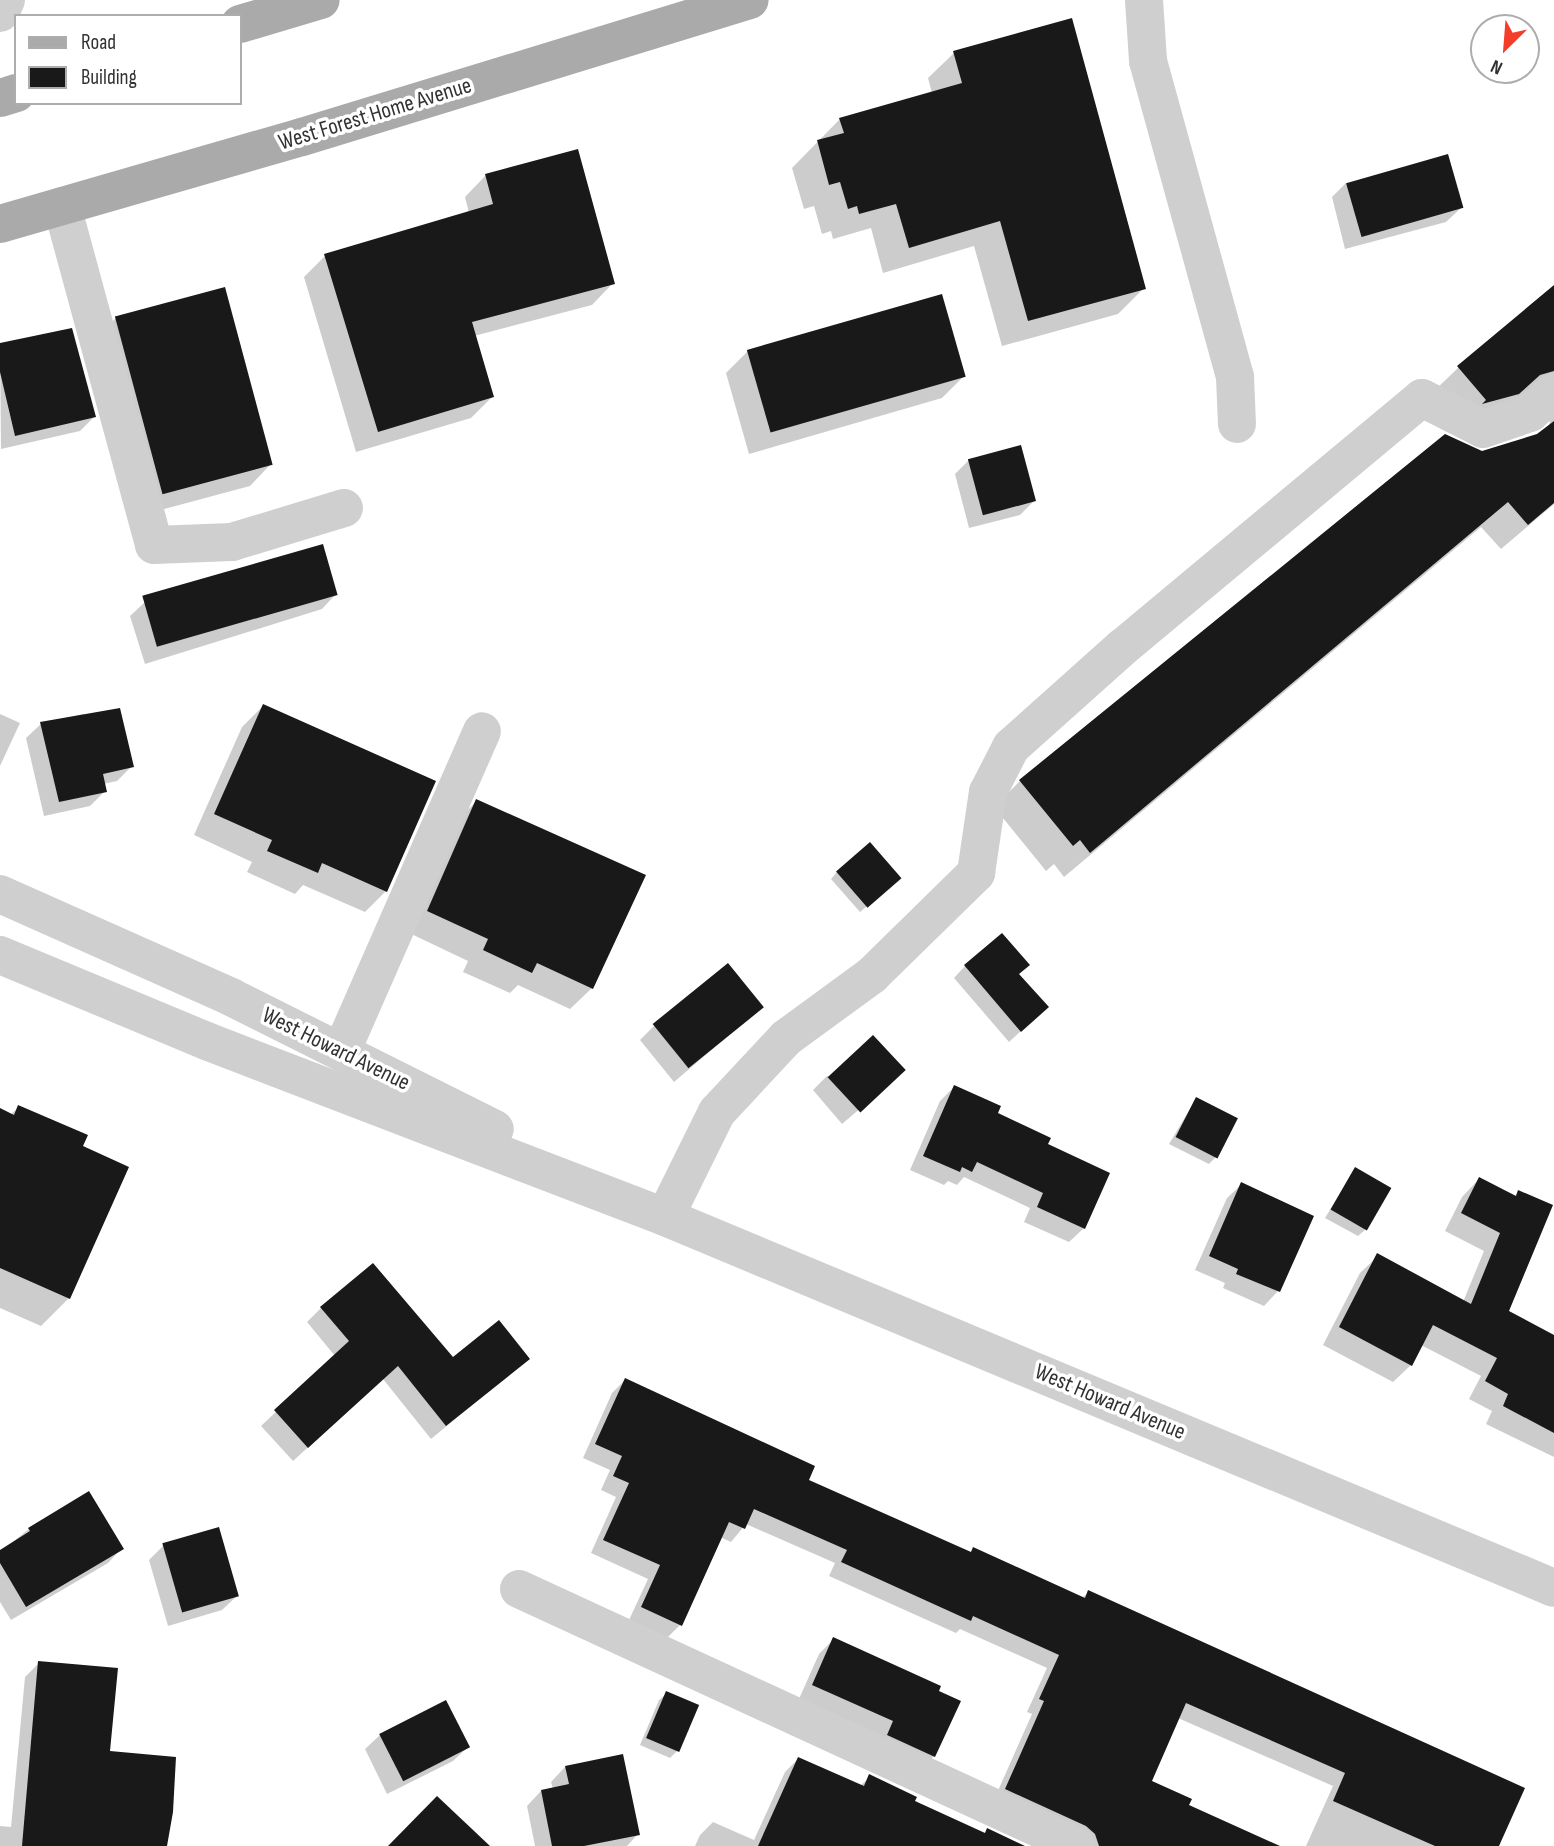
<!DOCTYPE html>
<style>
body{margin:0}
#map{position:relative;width:1554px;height:1846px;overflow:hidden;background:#fff;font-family:"Sofia Sans Condensed",sans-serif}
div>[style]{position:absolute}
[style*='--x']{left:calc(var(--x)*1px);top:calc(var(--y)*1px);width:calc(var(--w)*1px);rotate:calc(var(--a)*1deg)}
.shadow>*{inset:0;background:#0003}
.building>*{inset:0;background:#191919;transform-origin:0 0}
.minor>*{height:38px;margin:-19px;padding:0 19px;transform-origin:19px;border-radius:19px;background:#cfcfcf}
.major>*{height:38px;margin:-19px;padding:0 19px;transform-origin:19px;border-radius:19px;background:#aaa}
span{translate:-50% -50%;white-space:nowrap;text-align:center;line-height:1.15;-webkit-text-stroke:7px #fff;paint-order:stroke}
.street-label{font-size:23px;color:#323232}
.legend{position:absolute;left:14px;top:14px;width:228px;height:91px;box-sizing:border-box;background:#fff;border:2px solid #adadad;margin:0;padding:9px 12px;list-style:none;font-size:21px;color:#323232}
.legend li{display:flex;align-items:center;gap:14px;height:35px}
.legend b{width:35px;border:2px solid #adadad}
.north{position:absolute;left:1470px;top:14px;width:70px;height:70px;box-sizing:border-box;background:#fff;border:2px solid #adadad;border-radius:50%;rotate:205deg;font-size:19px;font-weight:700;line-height:28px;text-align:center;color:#323232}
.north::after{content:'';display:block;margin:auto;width:24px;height:32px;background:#f43e2a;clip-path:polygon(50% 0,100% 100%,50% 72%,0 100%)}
</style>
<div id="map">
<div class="shadow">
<div style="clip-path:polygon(954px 53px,1144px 288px,1118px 314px,1002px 346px,974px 246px,883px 273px,871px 228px,833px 239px,831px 231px,822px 234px,814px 206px,804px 209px,792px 168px,840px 119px,932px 93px,928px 78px)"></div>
<div style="clip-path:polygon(486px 175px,613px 283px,592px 305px,474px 336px,492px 397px,471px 418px,356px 452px,304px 277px,325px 256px,469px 213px,465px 197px)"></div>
<div style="clip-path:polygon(1346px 183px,1461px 208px,1446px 222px,1345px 249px,1332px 197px)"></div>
<div style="clip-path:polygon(1554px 287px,1554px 504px,1501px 549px,1481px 527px,1064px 877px,1054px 864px,1046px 871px,994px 807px,1020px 781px,1473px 450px,1490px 452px,1538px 435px,1549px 426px,1551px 415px,1491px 419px,1433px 392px,1459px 367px)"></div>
<div style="clip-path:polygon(116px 318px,271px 464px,250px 486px,142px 515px,94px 340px)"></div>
<div style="clip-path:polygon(0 345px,95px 416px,80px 431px,1px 449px)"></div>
<div style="clip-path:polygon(748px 351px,964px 376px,942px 398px,749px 454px,726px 373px)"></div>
<div style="clip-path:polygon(969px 460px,1034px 501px,1020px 515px,969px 528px,955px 474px)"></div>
<div style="clip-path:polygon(336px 594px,322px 609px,145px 664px,130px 616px,145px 602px)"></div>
<div style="clip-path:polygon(263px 706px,386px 891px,365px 912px,303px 885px,295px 894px,247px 872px,252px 862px,194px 835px,242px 727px)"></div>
<div style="clip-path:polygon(0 714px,20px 723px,0 766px)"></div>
<div style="clip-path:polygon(83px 714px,132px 766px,117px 781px,103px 784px,105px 791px,90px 806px,44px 816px,26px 738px,41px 724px)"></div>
<div style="clip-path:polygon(477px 801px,592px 988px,570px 1009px,518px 985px,510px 993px,463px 972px,468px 961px,407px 932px,455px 822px)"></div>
<div style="clip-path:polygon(837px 872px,892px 885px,860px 912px,831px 879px)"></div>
<div style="clip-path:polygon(965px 966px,1017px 975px,1035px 1018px,1009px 1042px,954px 978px)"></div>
<div style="clip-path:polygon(762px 1007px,674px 1082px,640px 1040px,654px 1026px)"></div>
<div style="clip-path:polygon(827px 1076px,889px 1084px,842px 1124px,813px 1090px)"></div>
<div style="clip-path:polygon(954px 1087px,1045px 1145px,1084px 1228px,1069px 1242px,1024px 1222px,1030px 1208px,964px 1177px,957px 1185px,948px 1181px,944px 1185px,910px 1170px,940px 1101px)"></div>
<div style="clip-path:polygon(1196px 1099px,1216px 1157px,1209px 1164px,1169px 1144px)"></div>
<div style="clip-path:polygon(19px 1107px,81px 1147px,69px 1298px,41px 1326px,0 1308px,0 1110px,10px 1115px)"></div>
<div style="clip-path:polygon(1355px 1169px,1365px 1230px,1358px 1236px,1325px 1218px)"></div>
<div style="clip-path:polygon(1479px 1179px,1514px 1197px,1518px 1192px,1507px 1312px,1554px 1337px,1554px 1457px,1486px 1424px,1492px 1411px,1469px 1399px,1481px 1376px,1421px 1345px,1411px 1365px,1393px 1382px,1323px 1345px,1360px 1273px,1378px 1256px,1463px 1302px,1484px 1251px,1445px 1231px,1462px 1197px)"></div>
<div style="clip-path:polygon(1242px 1184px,1311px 1216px,1278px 1291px,1264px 1306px,1223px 1288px,1225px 1283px,1195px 1270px,1227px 1198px)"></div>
<div style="clip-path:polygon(321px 1308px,453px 1360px,528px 1359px,431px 1439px,383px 1379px,293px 1461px,261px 1426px,335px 1356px,307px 1322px)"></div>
<div style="clip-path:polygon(625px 1380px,807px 1481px,970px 1553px,974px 1549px,1082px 1598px,1089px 1592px,1497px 1846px,1306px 1846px,1333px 1786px,1178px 1718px,1150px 1782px,1186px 1806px,1276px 1846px,1081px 1846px,993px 1802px,1032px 1714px,1027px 1712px,1047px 1668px,960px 1629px,956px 1633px,829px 1576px,835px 1563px,746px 1524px,731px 1542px,720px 1537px,680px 1625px,667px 1638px,629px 1620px,648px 1579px,591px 1553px,616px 1497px,601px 1490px,610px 1470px,583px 1458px,612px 1393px)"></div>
<div style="clip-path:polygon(29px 1529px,122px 1548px,108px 1563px,11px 1620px,0 1602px,0 1552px)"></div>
<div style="clip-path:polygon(163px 1546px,237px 1596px,222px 1610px,168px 1626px,149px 1560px)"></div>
<div style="clip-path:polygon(833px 1640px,936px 1691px,934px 1756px,920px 1770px,799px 1699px,819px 1654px)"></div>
<div style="clip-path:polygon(39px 1663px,108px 1753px,166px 1846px,0 1846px,0 1826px,11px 1827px,25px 1677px)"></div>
<div style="clip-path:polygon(666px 1694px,697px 1706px,677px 1751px,670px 1758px,640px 1745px,659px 1700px)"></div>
<div style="clip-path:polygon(445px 1702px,468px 1747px,453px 1761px,387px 1794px,365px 1749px,380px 1735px)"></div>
<div style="clip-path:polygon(798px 1759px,860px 1786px,870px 1777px,913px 1802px,983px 1834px,987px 1831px,1021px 1846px,695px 1846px,700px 1835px,713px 1822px,754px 1840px,785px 1772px)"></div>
<div style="clip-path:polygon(565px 1767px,638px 1834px,627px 1846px,535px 1846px,527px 1806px,541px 1791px,553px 1789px,551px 1782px)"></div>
</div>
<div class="building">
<div style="clip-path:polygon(1072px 18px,1146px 289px,1028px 321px,1000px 221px,909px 248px,896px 204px,859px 214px,857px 206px,848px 209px,840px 182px,829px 185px,817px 140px,844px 133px,839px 118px,962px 83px,953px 51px)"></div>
<div style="clip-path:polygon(578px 149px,615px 284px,472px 322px,494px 397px,378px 432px,324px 254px,493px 204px,485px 174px)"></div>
<div style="left:1448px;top:154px;width:56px;height:106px;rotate:74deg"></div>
<div style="clip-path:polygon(1554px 285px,1554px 371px,1540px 375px,1519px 394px,1482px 404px,1486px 400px,1457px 366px)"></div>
<div style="left:225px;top:287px;width:184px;height:114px;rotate:75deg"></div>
<div style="left:942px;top:294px;width:86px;height:203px;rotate:74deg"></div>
<div style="clip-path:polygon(72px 328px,96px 417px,15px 436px,0 372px,0 343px)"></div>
<div style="clip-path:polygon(1554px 421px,1554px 503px,1528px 525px,1508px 502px,1090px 853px,1080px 840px,1073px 846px,1019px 780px,1445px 434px,1482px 451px,1537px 434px)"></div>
<div style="left:1021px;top:445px;width:58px;height:55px;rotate:75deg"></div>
<div style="left:323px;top:544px;width:53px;height:188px;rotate:74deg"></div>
<div style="clip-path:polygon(263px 704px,436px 781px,387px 892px,322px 863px,318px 873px,267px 851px,272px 840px,214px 814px)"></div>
<div style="clip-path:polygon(120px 708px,134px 767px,103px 774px,107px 792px,59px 802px,40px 722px)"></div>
<div style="clip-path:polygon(476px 799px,646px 875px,593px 989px,537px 963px,532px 973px,483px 950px,488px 939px,427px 911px)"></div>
<div style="left:870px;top:842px;width:48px;height:45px;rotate:49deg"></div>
<div style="clip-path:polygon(1002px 933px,1030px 965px,1019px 974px,1049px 1007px,1021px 1032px,964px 965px)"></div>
<div style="left:728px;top:963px;width:57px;height:97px;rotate:51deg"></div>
<div style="left:873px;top:1035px;width:48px;height:62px;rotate:47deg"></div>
<div style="clip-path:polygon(954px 1085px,1001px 1106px,998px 1113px,1051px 1138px,1048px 1144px,1110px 1173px,1085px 1229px,1037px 1207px,1043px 1193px,977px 1162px,972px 1172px,962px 1167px,960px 1172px,923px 1156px)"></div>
<div style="left:1196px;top:1097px;width:47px;height:45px;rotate:27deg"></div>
<div style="clip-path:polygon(18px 1105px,88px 1135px,83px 1146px,129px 1167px,70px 1299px,0 1268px,0 1108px,14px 1115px)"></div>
<div style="left:1355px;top:1167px;width:42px;height:49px;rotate:30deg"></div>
<div style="clip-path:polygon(1479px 1177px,1516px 1196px,1518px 1190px,1553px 1205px,1509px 1311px,1554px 1335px,1554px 1433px,1503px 1406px,1508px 1394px,1485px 1381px,1497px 1358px,1433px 1325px,1412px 1366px,1339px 1327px,1377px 1253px,1471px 1304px,1500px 1233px,1461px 1213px)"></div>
<div style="clip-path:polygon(1241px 1182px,1314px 1216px,1280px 1292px,1236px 1274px,1238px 1269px,1209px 1256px)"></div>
<div style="clip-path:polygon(373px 1263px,453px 1357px,499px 1320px,530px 1359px,446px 1426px,398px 1366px,308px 1448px,274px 1410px,349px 1341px,320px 1307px)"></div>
<div style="clip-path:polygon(625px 1378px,815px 1466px,809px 1480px,971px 1552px,973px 1547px,1085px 1598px,1088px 1590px,1525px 1788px,1499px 1846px,1435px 1846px,1333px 1801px,1345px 1773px,1186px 1703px,1152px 1781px,1192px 1799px,1189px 1805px,1280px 1846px,1099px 1846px,1095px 1834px,1086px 1826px,1005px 1789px,1044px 1701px,1039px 1699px,1059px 1655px,973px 1616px,971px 1621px,841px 1562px,847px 1550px,754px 1509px,745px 1529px,729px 1522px,682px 1626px,641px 1607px,660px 1565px,603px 1540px,629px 1483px,613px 1476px,622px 1456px,595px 1444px)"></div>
<div style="clip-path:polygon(89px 1491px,124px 1549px,26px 1607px,0 1563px,0 1550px,30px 1531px,28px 1528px)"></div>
<div style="left:219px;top:1527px;width:72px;height:59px;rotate:74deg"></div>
<div style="clip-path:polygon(833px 1637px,941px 1686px,939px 1691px,961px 1701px,935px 1757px,887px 1735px,893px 1721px,812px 1685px)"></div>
<div style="clip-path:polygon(38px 1661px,118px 1668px,110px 1751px,176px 1757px,173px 1812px,167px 1846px,22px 1846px)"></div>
<div style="left:666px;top:1691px;width:36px;height:51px;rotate:23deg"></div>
<div style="left:446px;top:1700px;width:53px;height:75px;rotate:63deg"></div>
<div style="clip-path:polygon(623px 1754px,640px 1835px,584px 1846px,552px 1846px,541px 1790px,569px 1784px,565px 1766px)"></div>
<div style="clip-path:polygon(798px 1757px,864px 1786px,869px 1774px,917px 1797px,915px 1801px,985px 1833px,987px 1828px,1025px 1846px,758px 1846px)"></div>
<div style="clip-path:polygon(437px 1796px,490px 1846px,388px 1846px)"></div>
</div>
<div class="minor">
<div style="--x:1144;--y:0;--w:61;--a:86.2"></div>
<div style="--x:1148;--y:61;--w:328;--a:74.6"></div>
<div style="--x:1235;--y:377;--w:47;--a:87.6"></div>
<div style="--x:0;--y:13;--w:14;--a:-65"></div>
<div style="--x:62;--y:206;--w:351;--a:74.8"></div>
<div style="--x:154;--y:545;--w:78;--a:-2.2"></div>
<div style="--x:232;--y:542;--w:117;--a:-16.9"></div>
<div style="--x:0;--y:894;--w:253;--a:24"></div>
<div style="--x:231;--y:997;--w:295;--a:26.6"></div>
<div style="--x:0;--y:955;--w:226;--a:22.6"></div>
<div style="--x:209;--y:1042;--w:488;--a:21"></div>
<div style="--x:665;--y:1217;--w:963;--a:22.65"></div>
<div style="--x:342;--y:1050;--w:348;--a:-66.3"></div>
<div style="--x:665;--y:1217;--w:117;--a:-63.7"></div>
<div style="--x:717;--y:1112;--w:101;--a:-47"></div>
<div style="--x:786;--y:1038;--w:107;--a:-36.2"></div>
<div style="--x:872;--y:975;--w:146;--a:-44.4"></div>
<div style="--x:976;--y:873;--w:82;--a:-81.6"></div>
<div style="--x:988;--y:792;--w:51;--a:-62.9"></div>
<div style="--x:1011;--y:747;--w:150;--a:-41.8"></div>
<div style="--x:1123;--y:647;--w:389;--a:-39.8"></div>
<div style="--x:1422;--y:398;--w:68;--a:26.9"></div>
<div style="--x:1483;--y:429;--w:50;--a:-18.8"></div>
<div style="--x:1530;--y:413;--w:32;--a:-41"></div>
<div style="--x:519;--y:1589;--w:614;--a:24.73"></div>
</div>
<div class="major">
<div style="--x:240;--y:24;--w:84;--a:-16.5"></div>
<div style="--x:0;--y:98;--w:17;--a:-17"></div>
<div style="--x:0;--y:224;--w:314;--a:-16.1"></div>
<div style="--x:302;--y:137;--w:468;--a:-17"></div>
</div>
<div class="street-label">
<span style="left:375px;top:114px;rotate:-17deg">West Forest Home Avenue</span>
<span style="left:336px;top:1049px;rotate:26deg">West Howard Avenue</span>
<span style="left:1110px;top:1402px;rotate:23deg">West Howard Avenue</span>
</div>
<ul class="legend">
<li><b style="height:9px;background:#aaa"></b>Road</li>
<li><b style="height:19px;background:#191919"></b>Building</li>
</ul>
<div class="north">N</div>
</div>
